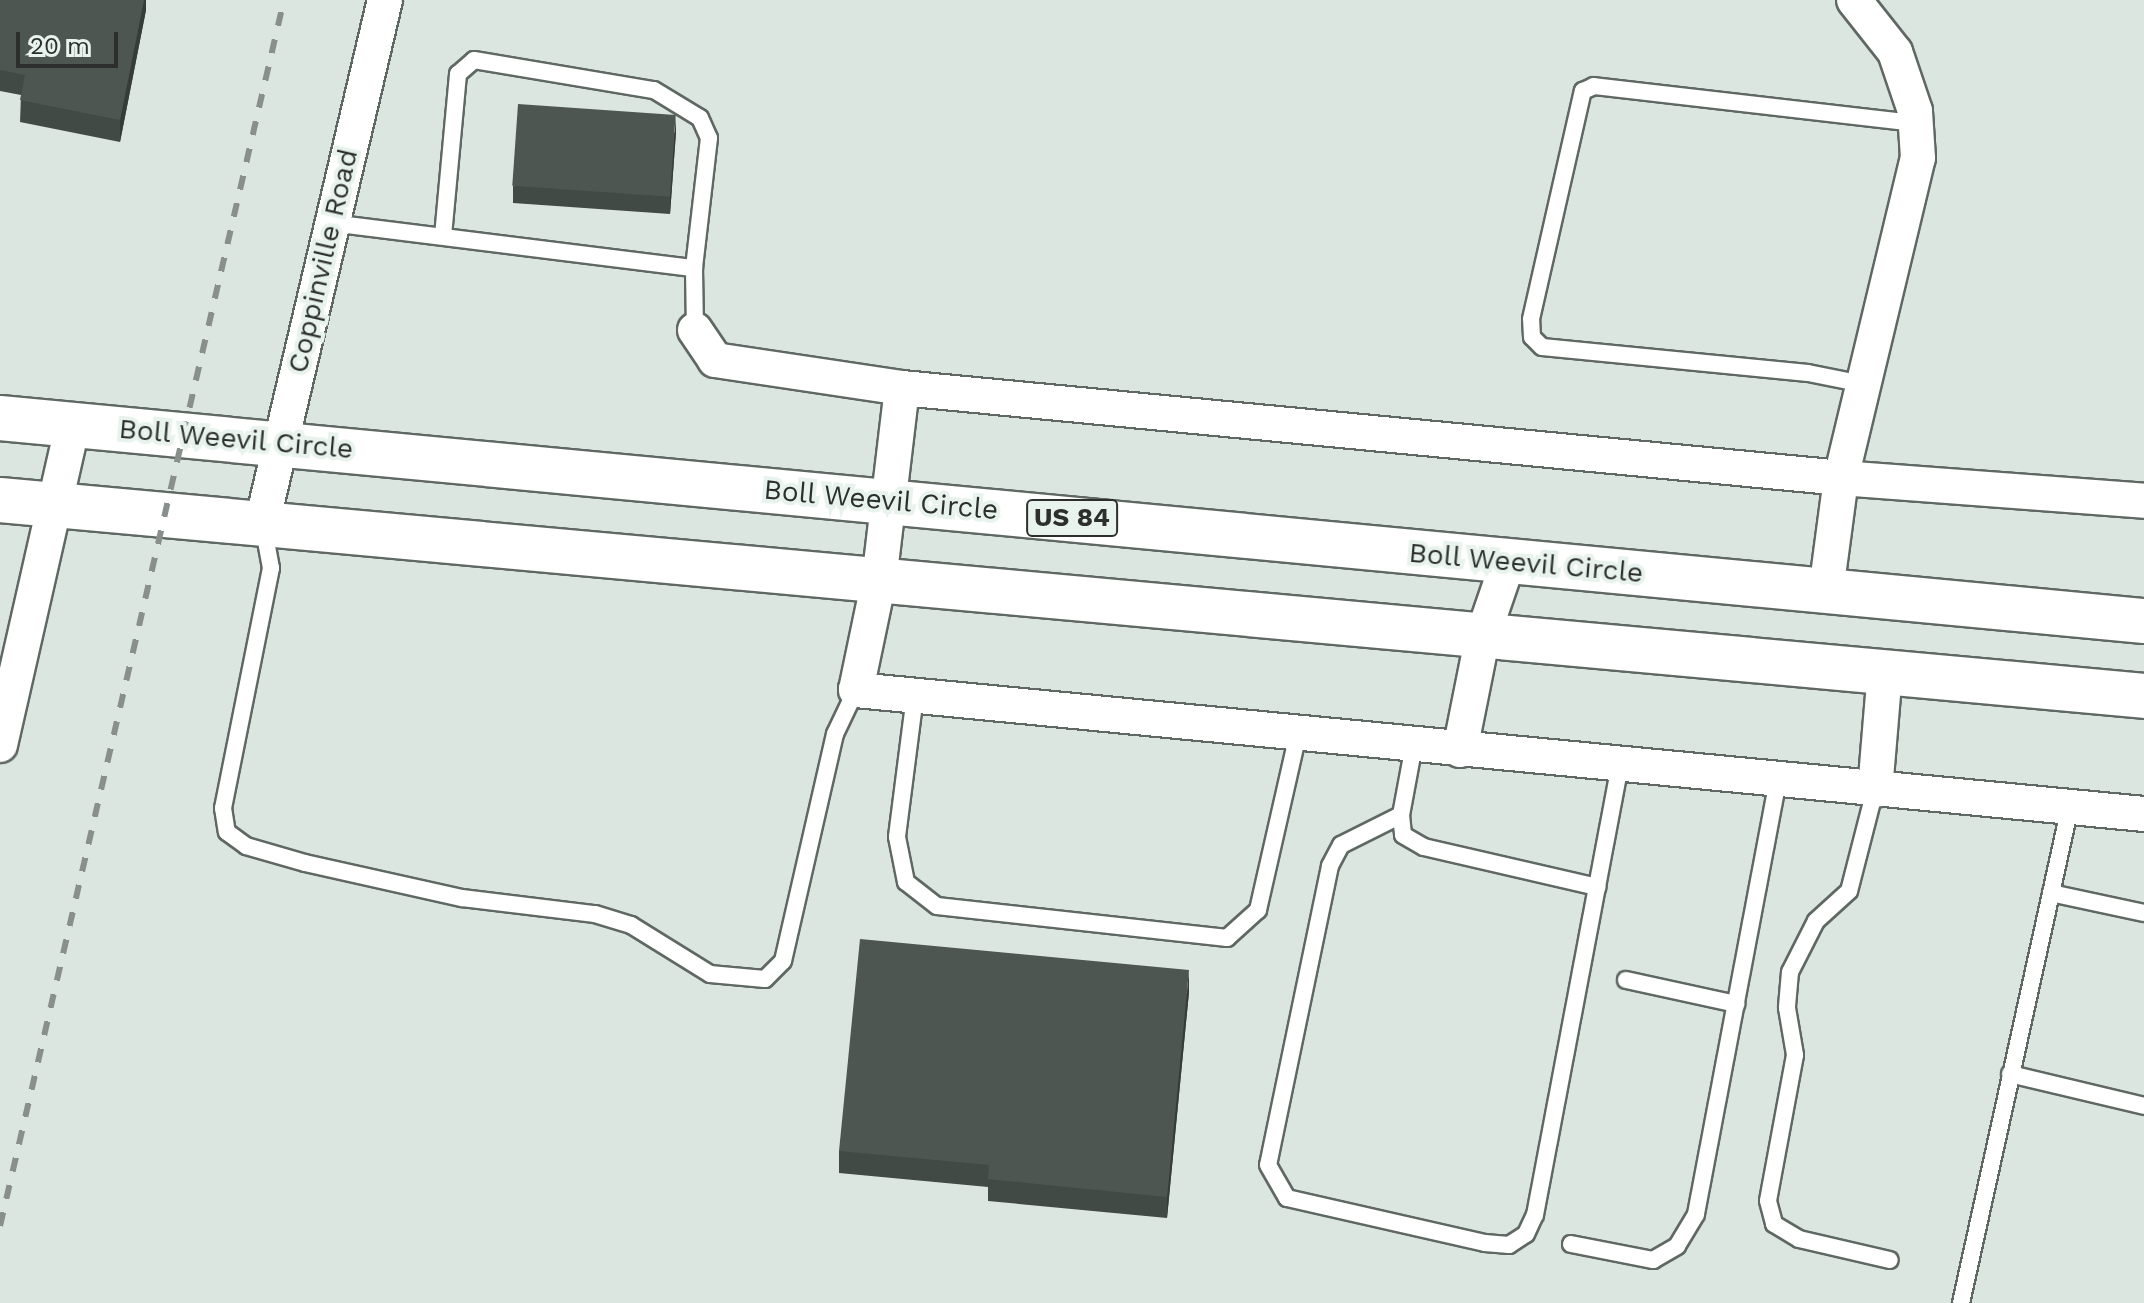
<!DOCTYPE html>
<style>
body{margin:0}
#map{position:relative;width:2144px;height:1303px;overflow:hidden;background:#dce6e0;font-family:"Work Sans",sans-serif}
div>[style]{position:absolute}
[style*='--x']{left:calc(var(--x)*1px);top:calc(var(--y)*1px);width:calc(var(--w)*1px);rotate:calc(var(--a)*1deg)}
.roads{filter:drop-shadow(2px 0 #5f6863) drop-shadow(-2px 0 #5f6863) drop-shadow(0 2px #5f6863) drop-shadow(0 -2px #5f6863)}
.lane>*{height:16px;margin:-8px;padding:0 8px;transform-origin:8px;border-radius:8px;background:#fff}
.street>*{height:34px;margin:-17px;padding:0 17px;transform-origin:17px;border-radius:17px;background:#fff}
.highway>*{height:44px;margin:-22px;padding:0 22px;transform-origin:22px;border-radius:22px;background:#fff}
.rail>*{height:6px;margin-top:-3px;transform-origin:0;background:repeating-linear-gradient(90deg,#89908c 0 14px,transparent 0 28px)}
.wall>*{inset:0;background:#424a46}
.shaded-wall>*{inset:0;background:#363c39}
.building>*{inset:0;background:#4d5651;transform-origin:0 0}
span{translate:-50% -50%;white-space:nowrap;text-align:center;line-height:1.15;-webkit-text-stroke:8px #e9f3ed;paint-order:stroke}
.shield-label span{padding:2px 6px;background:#e9f3ed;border:2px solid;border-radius:6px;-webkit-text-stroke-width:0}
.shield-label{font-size:26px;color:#2c2f2d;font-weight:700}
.street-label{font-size:28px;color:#2c2f2d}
.scale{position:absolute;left:16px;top:32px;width:102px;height:36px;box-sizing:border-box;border:4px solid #2c2f2d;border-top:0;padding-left:10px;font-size:24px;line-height:28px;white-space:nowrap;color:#2c2f2d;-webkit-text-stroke:6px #e9f3ed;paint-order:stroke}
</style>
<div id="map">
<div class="roads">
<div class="lane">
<div style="--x:331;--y:223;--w:366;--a:7.1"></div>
<div style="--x:443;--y:236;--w:163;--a:-84.7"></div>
<div style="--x:458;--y:74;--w:21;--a:-41"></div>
<div style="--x:474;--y:60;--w:182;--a:9.5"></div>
<div style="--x:654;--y:90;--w:54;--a:31.3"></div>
<div style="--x:700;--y:118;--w:22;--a:66"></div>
<div style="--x:709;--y:138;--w:131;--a:96.6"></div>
<div style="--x:694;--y:268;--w:62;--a:89.1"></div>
<div style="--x:1863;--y:384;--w:56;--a:-168.7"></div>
<div style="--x:1808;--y:373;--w:267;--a:-174.4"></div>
<div style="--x:1542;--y:347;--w:14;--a:-135"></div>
<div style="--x:1532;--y:337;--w:18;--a:-93"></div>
<div style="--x:1531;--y:319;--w:234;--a:-77.2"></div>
<div style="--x:1583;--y:91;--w:12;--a:-24"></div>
<div style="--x:1594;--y:86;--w:324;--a:6.6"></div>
<div style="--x:263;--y:525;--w:44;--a:79.5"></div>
<div style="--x:271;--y:568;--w:245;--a:101.3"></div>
<div style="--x:223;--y:808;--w:24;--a:81"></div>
<div style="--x:227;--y:832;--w:24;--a:36"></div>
<div style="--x:246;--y:846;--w:61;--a:16.1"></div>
<div style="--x:305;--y:863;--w:161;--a:12.6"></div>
<div style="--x:462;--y:898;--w:134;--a:6.9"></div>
<div style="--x:595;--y:914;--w:38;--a:17"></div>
<div style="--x:631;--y:925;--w:93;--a:31.8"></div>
<div style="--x:710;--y:974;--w:55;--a:5.2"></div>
<div style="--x:765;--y:979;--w:25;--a:-45"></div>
<div style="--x:783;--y:961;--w:233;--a:-77.1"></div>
<div style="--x:835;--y:734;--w:49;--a:-64.5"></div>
<div style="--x:915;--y:696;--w:142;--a:97.3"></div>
<div style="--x:897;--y:837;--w:46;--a:78.7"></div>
<div style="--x:906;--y:882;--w:39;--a:38"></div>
<div style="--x:937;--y:906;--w:292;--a:6.3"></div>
<div style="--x:1227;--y:938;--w:42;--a:-42.1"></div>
<div style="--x:1258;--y:910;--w:180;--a:-77.2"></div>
<div style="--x:1414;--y:745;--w:71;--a:100.5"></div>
<div style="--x:1401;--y:815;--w:67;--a:153.4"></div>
<div style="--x:1341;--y:845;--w:24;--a:118"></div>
<div style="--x:1330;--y:866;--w:305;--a:101.7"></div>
<div style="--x:1268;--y:1165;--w:38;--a:60"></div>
<div style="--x:1287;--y:1198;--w:203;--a:12.8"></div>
<div style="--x:1485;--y:1243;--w:24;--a:5"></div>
<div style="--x:1509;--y:1245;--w:20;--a:-33"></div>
<div style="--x:1526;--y:1234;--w:21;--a:-65"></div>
<div style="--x:1535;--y:1215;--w:458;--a:-79.3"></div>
<div style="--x:1875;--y:790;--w:104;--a:104.4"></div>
<div style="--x:1849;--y:891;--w:45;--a:137.7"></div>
<div style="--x:1816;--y:921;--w:57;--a:117"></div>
<div style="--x:1790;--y:972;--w:36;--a:95"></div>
<div style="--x:1787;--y:1008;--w:48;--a:80.3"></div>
<div style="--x:1795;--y:1055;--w:148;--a:100.5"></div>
<div style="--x:1768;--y:1201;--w:24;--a:75"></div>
<div style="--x:1774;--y:1224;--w:29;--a:31"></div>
<div style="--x:1799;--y:1239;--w:93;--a:13"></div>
<div style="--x:1401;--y:815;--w:20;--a:84"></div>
<div style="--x:1403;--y:835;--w:24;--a:30"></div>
<div style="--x:1424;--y:847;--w:178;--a:13"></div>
<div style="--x:2051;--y:893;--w:95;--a:12.1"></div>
<div style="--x:1626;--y:980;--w:113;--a:12.3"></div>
<div style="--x:2010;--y:1074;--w:138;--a:13.4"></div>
<div style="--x:1571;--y:1244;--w:84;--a:11"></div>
<div style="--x:1653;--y:1260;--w:28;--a:-30"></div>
<div style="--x:1677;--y:1246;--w:37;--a:-59"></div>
<div style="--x:1696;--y:1214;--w:442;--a:-79.3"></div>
<div style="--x:1961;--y:1303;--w:508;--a:-77.61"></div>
</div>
<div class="street">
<div style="--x:695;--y:330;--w:36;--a:56"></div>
<div style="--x:715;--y:360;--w:189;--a:8.5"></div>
<div style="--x:902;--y:388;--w:943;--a:5.47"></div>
<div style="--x:1841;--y:478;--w:304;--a:4.3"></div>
<div style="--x:902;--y:388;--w:193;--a:96.8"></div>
<div style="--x:879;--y:580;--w:112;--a:101.8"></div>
<div style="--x:856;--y:690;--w:1294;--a:5.5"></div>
<div style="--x:262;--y:523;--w:537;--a:-76.77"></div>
<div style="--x:1826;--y:591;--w:114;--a:-82.4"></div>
<div style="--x:1841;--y:478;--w:329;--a:-76.5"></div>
<div style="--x:1918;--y:158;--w:47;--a:-93.7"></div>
<div style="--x:1915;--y:111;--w:62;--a:-108.7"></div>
<div style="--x:1895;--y:52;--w:66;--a:-128.3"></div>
<div style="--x:0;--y:745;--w:329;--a:-77.2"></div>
<div style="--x:1460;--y:750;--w:117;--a:-78.7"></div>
<div style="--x:1483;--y:635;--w:77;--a:-71.1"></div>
<div style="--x:1875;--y:790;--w:118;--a:-85.2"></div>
</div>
<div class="highway">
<div style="--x:0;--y:418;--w:2154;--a:5.41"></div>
<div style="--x:0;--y:500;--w:2153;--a:5.22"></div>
</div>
</div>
<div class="rail">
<div style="--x:0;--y:1226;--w:1258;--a:-76.96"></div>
</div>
<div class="wall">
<div style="clip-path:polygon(0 0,146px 0,146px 10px,120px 142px,20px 122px,21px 95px,0 91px)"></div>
<div style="clip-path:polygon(676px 132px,670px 214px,513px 203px,513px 186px)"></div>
<div style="clip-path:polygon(1189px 992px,1167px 1218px,988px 1201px,988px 1187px,839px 1173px,839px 1151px)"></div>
</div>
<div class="shaded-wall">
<div style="clip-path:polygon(144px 0,146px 0,146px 10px,120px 142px,120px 120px)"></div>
<div style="clip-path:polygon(676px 115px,676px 132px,670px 214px,670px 198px)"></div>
<div style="clip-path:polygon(1189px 970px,1189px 992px,1167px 1218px,1167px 1197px)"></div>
</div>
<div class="building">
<div style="clip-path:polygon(0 0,144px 0,120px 120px,20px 100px,25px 75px,0 70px)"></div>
<div style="left:518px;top:104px;width:158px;height:82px;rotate:4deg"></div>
<div style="clip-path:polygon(860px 939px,1189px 970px,1167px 1197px,988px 1179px,989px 1165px,839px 1151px)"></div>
</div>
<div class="shield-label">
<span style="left:1072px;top:518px">US 84</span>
</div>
<div class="street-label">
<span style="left:323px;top:261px;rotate:-77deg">Coppinville Road</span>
<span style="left:236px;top:439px;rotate:5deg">Boll Weevil Circle</span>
<span style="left:881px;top:500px;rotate:5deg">Boll Weevil Circle</span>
<span style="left:1526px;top:563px;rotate:5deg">Boll Weevil Circle</span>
</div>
<div class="scale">20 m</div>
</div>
